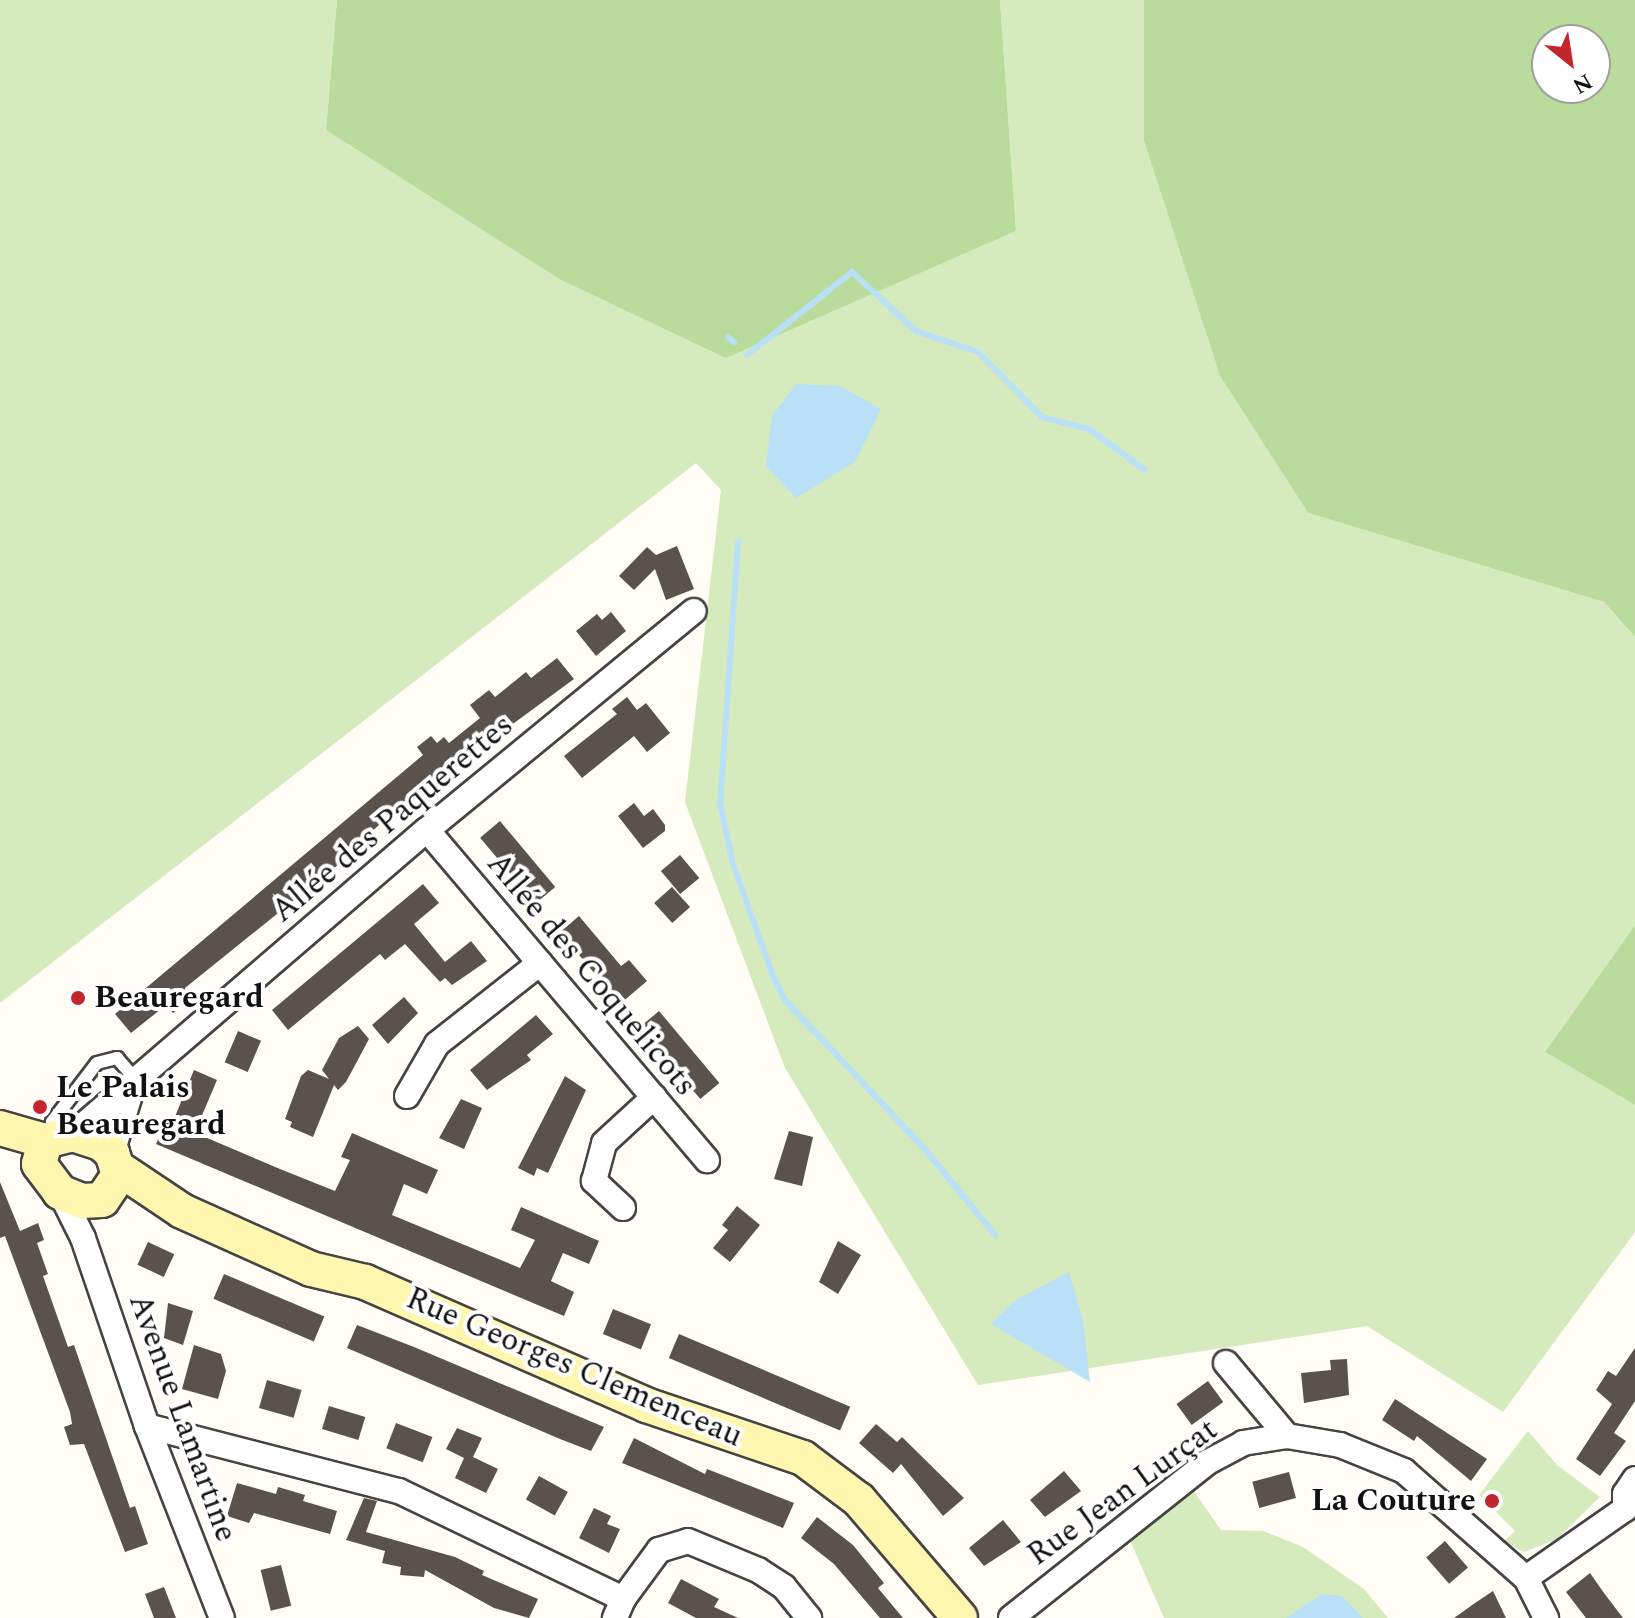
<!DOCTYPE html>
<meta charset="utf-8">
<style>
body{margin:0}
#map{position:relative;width:1635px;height:1618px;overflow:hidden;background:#fffdf5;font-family:Spectral,serif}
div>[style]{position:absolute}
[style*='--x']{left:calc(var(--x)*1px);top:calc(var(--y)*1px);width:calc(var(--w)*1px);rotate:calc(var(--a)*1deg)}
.green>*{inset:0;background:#d5ebbd}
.forest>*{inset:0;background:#b9dc9c}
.water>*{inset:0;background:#b9e0f7}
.stream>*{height:6px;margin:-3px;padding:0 3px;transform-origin:3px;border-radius:3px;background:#b9e0f7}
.building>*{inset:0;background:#5a524d;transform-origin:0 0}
.roads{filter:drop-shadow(2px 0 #444) drop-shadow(-2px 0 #444) drop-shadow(0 2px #444) drop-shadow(0 -2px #444)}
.lane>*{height:12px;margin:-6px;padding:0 6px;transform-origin:6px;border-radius:6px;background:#fff}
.street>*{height:24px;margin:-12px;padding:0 12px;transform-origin:12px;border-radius:12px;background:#fff}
.secondary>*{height:34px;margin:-17px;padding:0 17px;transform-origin:17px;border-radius:17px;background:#fff6b0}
.dots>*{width:22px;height:22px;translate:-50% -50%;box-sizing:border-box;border:4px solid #fff;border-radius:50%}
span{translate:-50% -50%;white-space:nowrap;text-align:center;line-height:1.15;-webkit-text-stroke:8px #fff;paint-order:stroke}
.street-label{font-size:32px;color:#111}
.poi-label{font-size:32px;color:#111;font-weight:700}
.left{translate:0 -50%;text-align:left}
.right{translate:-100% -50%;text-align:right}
.north{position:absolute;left:1531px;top:24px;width:80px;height:80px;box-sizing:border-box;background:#fff;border:2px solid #a0a0a0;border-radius:50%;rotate:150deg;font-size:22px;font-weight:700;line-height:32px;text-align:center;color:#111}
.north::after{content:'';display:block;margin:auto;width:28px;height:36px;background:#c4262e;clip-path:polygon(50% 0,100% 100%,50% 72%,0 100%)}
</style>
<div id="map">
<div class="green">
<div style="clip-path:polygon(0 0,337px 0,326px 130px,559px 279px,726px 357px,1016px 231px,1000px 0,1144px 0,1144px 141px,1220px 376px,1308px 513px,1604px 602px,1635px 637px,1635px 925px,1545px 1052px,1635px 1105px,1635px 1232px,1503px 1412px,1367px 1326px,978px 1385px,785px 1068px,685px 802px,721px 490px,696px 463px,0 1003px)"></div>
<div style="clip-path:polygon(1528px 1431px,1557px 1465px,1600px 1497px,1557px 1539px,1524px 1552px,1504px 1541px,1515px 1531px,1479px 1495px)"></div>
<div style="clip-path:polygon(1193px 1490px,1221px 1530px,1263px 1531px,1303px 1547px,1364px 1589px,1388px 1618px,1164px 1618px,1129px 1538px)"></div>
</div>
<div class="forest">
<div style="clip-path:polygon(337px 0,1000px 0,1016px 231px,726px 358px,559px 279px,326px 130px)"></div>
<div style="clip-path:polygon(evenodd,1144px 0,1635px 0,1635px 637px,1604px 602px,1308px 513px,1220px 376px,1144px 141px,1144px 0,1547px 40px,1595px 40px,1595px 88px,1547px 88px,1547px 40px)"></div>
<div style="clip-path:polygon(1635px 925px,1635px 1105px,1545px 1052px)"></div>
</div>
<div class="water">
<div style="clip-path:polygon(796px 384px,840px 386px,881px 409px,855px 462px,796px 498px,766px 466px,772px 416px)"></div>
<div style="clip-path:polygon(1069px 1272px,1083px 1320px,1090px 1382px,991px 1324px,1014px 1301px)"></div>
<div style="clip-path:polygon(1322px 1594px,1342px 1596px,1363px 1618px,1286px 1618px)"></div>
</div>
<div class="stream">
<div style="--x:728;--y:337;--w:8;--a:40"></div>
<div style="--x:747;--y:355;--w:134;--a:-38.3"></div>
<div style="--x:852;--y:272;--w:87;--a:42.7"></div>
<div style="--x:916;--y:331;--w:65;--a:18.7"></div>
<div style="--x:978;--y:352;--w:91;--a:45.4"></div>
<div style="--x:1042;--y:417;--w:49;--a:14.3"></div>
<div style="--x:1089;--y:429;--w:69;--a:36.2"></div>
<div style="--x:738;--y:542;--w:262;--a:93.9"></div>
<div style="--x:720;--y:803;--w:62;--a:78"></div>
<div style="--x:733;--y:864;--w:119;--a:70.3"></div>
<div style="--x:773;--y:976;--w:25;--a:64"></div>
<div style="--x:784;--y:999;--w:206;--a:46.8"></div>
<div style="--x:925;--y:1149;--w:111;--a:50.9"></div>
</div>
<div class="building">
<div style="clip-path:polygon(677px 546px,694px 589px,666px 600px,655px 569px,634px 590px,619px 576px,647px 547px,656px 555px)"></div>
<div style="clip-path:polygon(611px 612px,626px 631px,596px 656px,576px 631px,597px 614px,602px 620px)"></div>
<div style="clip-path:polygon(557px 658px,574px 679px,506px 729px,503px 726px,481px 739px,346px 853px,349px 856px,185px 988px,185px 1003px,173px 1013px,166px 1005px,131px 1033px,115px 1014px,423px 755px,417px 747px,431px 736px,437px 743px,444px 737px,449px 743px,480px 718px,470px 705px,489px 690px,495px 697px,526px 672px,531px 678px)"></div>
<div style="clip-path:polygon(627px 697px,637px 710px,646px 703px,670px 733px,647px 752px,634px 736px,582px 778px,564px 756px,617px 714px,612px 709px)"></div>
<div style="clip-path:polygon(634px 803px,644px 816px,653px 809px,665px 825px,665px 831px,643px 848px,618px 816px)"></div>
<div style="left:500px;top:821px;width:86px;height:26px;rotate:50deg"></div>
<div style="left:680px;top:855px;width:30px;height:25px;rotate:50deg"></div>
<div style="clip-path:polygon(423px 884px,439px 903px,414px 924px,445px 962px,471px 941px,487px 961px,452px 985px,445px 978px,440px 982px,405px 944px,385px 960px,380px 954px,288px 1030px,272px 1010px)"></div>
<div style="left:672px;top:887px;width:27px;height:24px;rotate:48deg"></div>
<div style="clip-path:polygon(579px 916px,621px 966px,629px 960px,647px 981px,620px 1004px,560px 932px)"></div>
<div style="clip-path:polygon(404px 997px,418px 1013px,388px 1044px,372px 1025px)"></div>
<div style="left:659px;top:1011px;width:94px;height:25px;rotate:50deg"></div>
<div style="clip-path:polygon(536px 1015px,553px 1034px,527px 1055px,531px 1060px,487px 1090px,470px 1070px)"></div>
<div style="clip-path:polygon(358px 1026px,369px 1039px,346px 1082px,338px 1090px,334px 1085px,313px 1137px,290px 1127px,292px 1122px,285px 1119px,301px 1076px,308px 1070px,329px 1079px,322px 1070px,339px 1038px)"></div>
<div style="left:238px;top:1031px;width:25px;height:34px;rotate:23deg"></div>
<div style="clip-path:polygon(194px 1070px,217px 1080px,200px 1120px,206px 1122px,200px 1135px,280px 1169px,335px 1191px,350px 1160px,341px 1157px,352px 1133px,438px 1170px,427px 1194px,404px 1184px,392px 1215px,520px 1268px,535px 1240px,511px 1230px,521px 1207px,599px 1241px,589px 1264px,563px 1253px,551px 1281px,574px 1292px,564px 1316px,156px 1144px,166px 1121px,172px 1124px)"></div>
<div style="clip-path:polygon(565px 1076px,586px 1090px,548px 1173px,537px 1168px,534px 1176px,518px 1168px)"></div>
<div style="clip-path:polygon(461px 1099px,482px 1108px,464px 1149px,439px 1138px)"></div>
<div style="clip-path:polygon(789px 1131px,813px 1137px,802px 1186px,774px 1179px)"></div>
<div style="clip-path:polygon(0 1182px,20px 1231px,38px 1223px,44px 1240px,37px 1243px,48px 1274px,43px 1276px,68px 1347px,74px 1345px,130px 1508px,135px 1506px,148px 1544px,125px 1552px,84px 1444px,70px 1445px,64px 1427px,72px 1424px,70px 1412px,5px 1236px,0 1238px)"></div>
<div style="clip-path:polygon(737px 1206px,760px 1225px,730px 1262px,713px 1248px,728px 1230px,722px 1225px)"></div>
<div style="clip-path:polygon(838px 1241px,861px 1255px,838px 1294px,819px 1282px)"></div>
<div style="left:148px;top:1242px;width:29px;height:25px;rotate:25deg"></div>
<div style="left:224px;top:1274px;width:109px;height:27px;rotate:23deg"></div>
<div style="clip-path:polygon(168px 1303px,193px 1311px,183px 1345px,164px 1338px)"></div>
<div style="left:613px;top:1309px;width:41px;height:27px;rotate:22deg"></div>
<div style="clip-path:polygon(357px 1325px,414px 1347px,604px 1427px,591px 1451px,560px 1439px,347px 1348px)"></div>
<div style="left:679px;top:1334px;width:186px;height:26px;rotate:23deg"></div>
<div style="clip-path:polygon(194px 1345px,221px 1354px,226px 1371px,218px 1399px,182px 1389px)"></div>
<div style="clip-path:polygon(1635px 1348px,1635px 1401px,1614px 1433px,1626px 1441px,1600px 1476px,1576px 1459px,1612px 1404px,1596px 1390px,1608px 1371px,1616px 1376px)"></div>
<div style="clip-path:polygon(1347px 1359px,1349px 1395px,1304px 1403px,1301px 1373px,1331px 1370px,1330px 1360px)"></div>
<div style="left:267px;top:1380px;width:36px;height:29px;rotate:16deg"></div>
<div style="left:1208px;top:1381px;width:26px;height:39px;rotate:54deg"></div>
<div style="clip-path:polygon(1395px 1399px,1487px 1459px,1471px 1481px,1417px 1436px,1414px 1441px,1382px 1420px)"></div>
<div style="left:329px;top:1406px;width:38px;height:24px;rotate:17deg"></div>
<div style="left:396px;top:1423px;width:39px;height:27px;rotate:21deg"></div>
<div style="clip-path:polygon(876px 1424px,897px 1442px,902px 1437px,964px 1498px,943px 1516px,901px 1464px,893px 1473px,859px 1443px)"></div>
<div style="clip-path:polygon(457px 1428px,482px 1438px,473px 1457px,498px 1469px,486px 1493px,455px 1478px,464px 1458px,446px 1449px)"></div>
<div style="clip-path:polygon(634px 1438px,705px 1474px,707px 1469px,794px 1503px,783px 1528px,622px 1463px)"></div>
<div style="clip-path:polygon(1064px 1471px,1081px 1491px,1045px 1517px,1030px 1500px)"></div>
<div style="left:1289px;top:1472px;width:27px;height:38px;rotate:75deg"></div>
<div style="left:539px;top:1476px;width:33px;height:27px;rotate:29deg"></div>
<div style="clip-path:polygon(237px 1483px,276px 1494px,278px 1487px,305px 1495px,303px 1501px,337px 1511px,330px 1534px,254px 1513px,249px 1523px,227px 1516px)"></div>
<div style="clip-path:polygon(364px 1498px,377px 1501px,366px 1532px,455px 1557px,484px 1571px,482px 1575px,538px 1599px,529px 1618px,494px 1608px,425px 1570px,424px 1577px,400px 1575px,401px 1567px,382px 1563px,385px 1551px,346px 1540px)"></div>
<div style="clip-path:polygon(594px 1508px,611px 1516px,607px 1524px,620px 1529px,609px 1553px,579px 1538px)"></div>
<div style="clip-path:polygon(817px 1517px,853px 1545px,884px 1583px,878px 1588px,903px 1618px,880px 1618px,834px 1564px,801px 1538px)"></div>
<div style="clip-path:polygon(1003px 1520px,1021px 1542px,984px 1566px,969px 1548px)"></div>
<div style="left:1445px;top:1541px;width:35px;height:25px;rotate:49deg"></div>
<div style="left:281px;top:1565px;width:42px;height:21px;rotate:76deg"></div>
<div style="clip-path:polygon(1590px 1573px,1604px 1593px,1623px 1618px,1586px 1618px,1566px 1592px)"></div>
<div style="clip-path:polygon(681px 1579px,719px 1599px,714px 1607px,738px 1618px,696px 1618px,668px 1603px)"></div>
<div style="clip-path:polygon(164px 1587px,176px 1618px,154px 1618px,145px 1594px)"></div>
<div style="clip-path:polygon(1493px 1591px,1506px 1618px,1454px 1618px,1475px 1603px)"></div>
</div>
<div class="roads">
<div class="lane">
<div style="--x:51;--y:1136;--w:14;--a:-86"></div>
<div style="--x:52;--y:1122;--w:74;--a:-52.7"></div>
<div style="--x:97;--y:1063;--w:21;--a:-14"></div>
<div style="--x:117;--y:1058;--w:28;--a:49"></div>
</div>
<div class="street">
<div style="--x:427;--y:830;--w:433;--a:49.7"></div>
<div style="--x:407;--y:1096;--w:60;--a:-60"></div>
<div style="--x:437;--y:1044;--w:131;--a:-38.2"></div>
<div style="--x:73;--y:1134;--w:467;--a:-40.7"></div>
<div style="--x:427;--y:830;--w:345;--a:-39.4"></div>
<div style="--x:112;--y:1153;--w:77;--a:-72.7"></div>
<div style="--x:60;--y:1192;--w:51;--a:63.4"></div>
<div style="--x:83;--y:1238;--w:199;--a:71.2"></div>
<div style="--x:147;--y:1426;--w:206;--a:68.7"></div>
<div style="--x:623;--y:1208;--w:40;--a:-137"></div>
<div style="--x:594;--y:1181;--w:39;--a:-75"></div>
<div style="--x:604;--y:1143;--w:68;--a:-42.6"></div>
<div style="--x:1226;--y:1363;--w:95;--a:50.1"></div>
<div style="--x:147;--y:1426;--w:260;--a:14.5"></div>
<div style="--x:399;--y:1491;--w:249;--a:25.7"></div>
<div style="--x:623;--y:1599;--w:21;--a:113"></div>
<div style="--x:1526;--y:1578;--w:121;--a:-34.9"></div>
<div style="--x:1625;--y:1509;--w:15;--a:-90"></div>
<div style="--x:1625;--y:1494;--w:18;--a:-56"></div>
<div style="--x:623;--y:1599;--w:61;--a:-53.7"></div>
<div style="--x:659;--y:1550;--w:30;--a:-17"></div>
<div style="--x:688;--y:1541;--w:76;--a:22.5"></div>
<div style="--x:758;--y:1570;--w:31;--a:33"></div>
<div style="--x:784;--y:1587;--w:40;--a:51"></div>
<div style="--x:1011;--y:1618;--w:251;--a:-38.4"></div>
<div style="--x:1208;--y:1462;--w:40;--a:-28"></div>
<div style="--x:1243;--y:1443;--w:45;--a:-9"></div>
<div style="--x:1287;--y:1436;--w:54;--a:9.6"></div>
<div style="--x:1340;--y:1445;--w:69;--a:22.1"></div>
<div style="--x:1404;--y:1471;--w:162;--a:41.3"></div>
<div style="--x:1526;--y:1578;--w:45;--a:63.4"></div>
</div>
<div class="secondary">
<div style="--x:0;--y:1128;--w:47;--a:16.1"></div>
<div style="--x:73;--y:1134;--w:29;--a:18"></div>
<div style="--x:101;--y:1143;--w:15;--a:42"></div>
<div style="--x:112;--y:1153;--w:23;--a:72"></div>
<div style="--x:119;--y:1175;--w:30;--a:124"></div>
<div style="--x:102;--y:1200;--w:20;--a:177"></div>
<div style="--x:82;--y:1201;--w:24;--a:-158"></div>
<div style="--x:60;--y:1192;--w:35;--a:-127"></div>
<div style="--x:39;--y:1164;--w:24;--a:-75"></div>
<div style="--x:45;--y:1141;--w:29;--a:-14"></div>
<div style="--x:118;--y:1168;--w:77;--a:33.9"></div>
<div style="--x:182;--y:1211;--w:141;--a:24.2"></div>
<div style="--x:311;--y:1269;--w:56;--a:13.5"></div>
<div style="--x:365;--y:1282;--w:307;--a:23.6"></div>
<div style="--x:646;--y:1405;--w:166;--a:18.7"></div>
<div style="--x:803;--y:1458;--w:70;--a:36.9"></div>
<div style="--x:859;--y:1500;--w:155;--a:49.4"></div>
</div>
</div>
<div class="dots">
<div style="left:78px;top:998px;background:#c4262e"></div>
<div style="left:40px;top:1107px;background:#c4262e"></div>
<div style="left:1492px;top:1501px;background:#c4262e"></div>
</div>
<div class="street-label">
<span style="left:393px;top:819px;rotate:-40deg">Allée des Paquerettes</span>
<span style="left:591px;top:975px;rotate:50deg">Allée des Coquelicots</span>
<span style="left:574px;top:1368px;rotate:23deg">Rue Georges Clemenceau</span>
<span style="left:182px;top:1418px;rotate:70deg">Avenue Lamartine</span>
<span style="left:1123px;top:1493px;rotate:-36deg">Rue Jean Lurçat</span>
</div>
<div class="poi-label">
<span class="left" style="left:94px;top:998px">Beauregard</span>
<span class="left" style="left:56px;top:1107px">Le Palais<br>Beauregard</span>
<span class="right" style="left:1476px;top:1501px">La Couture</span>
</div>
<div class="north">N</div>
</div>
